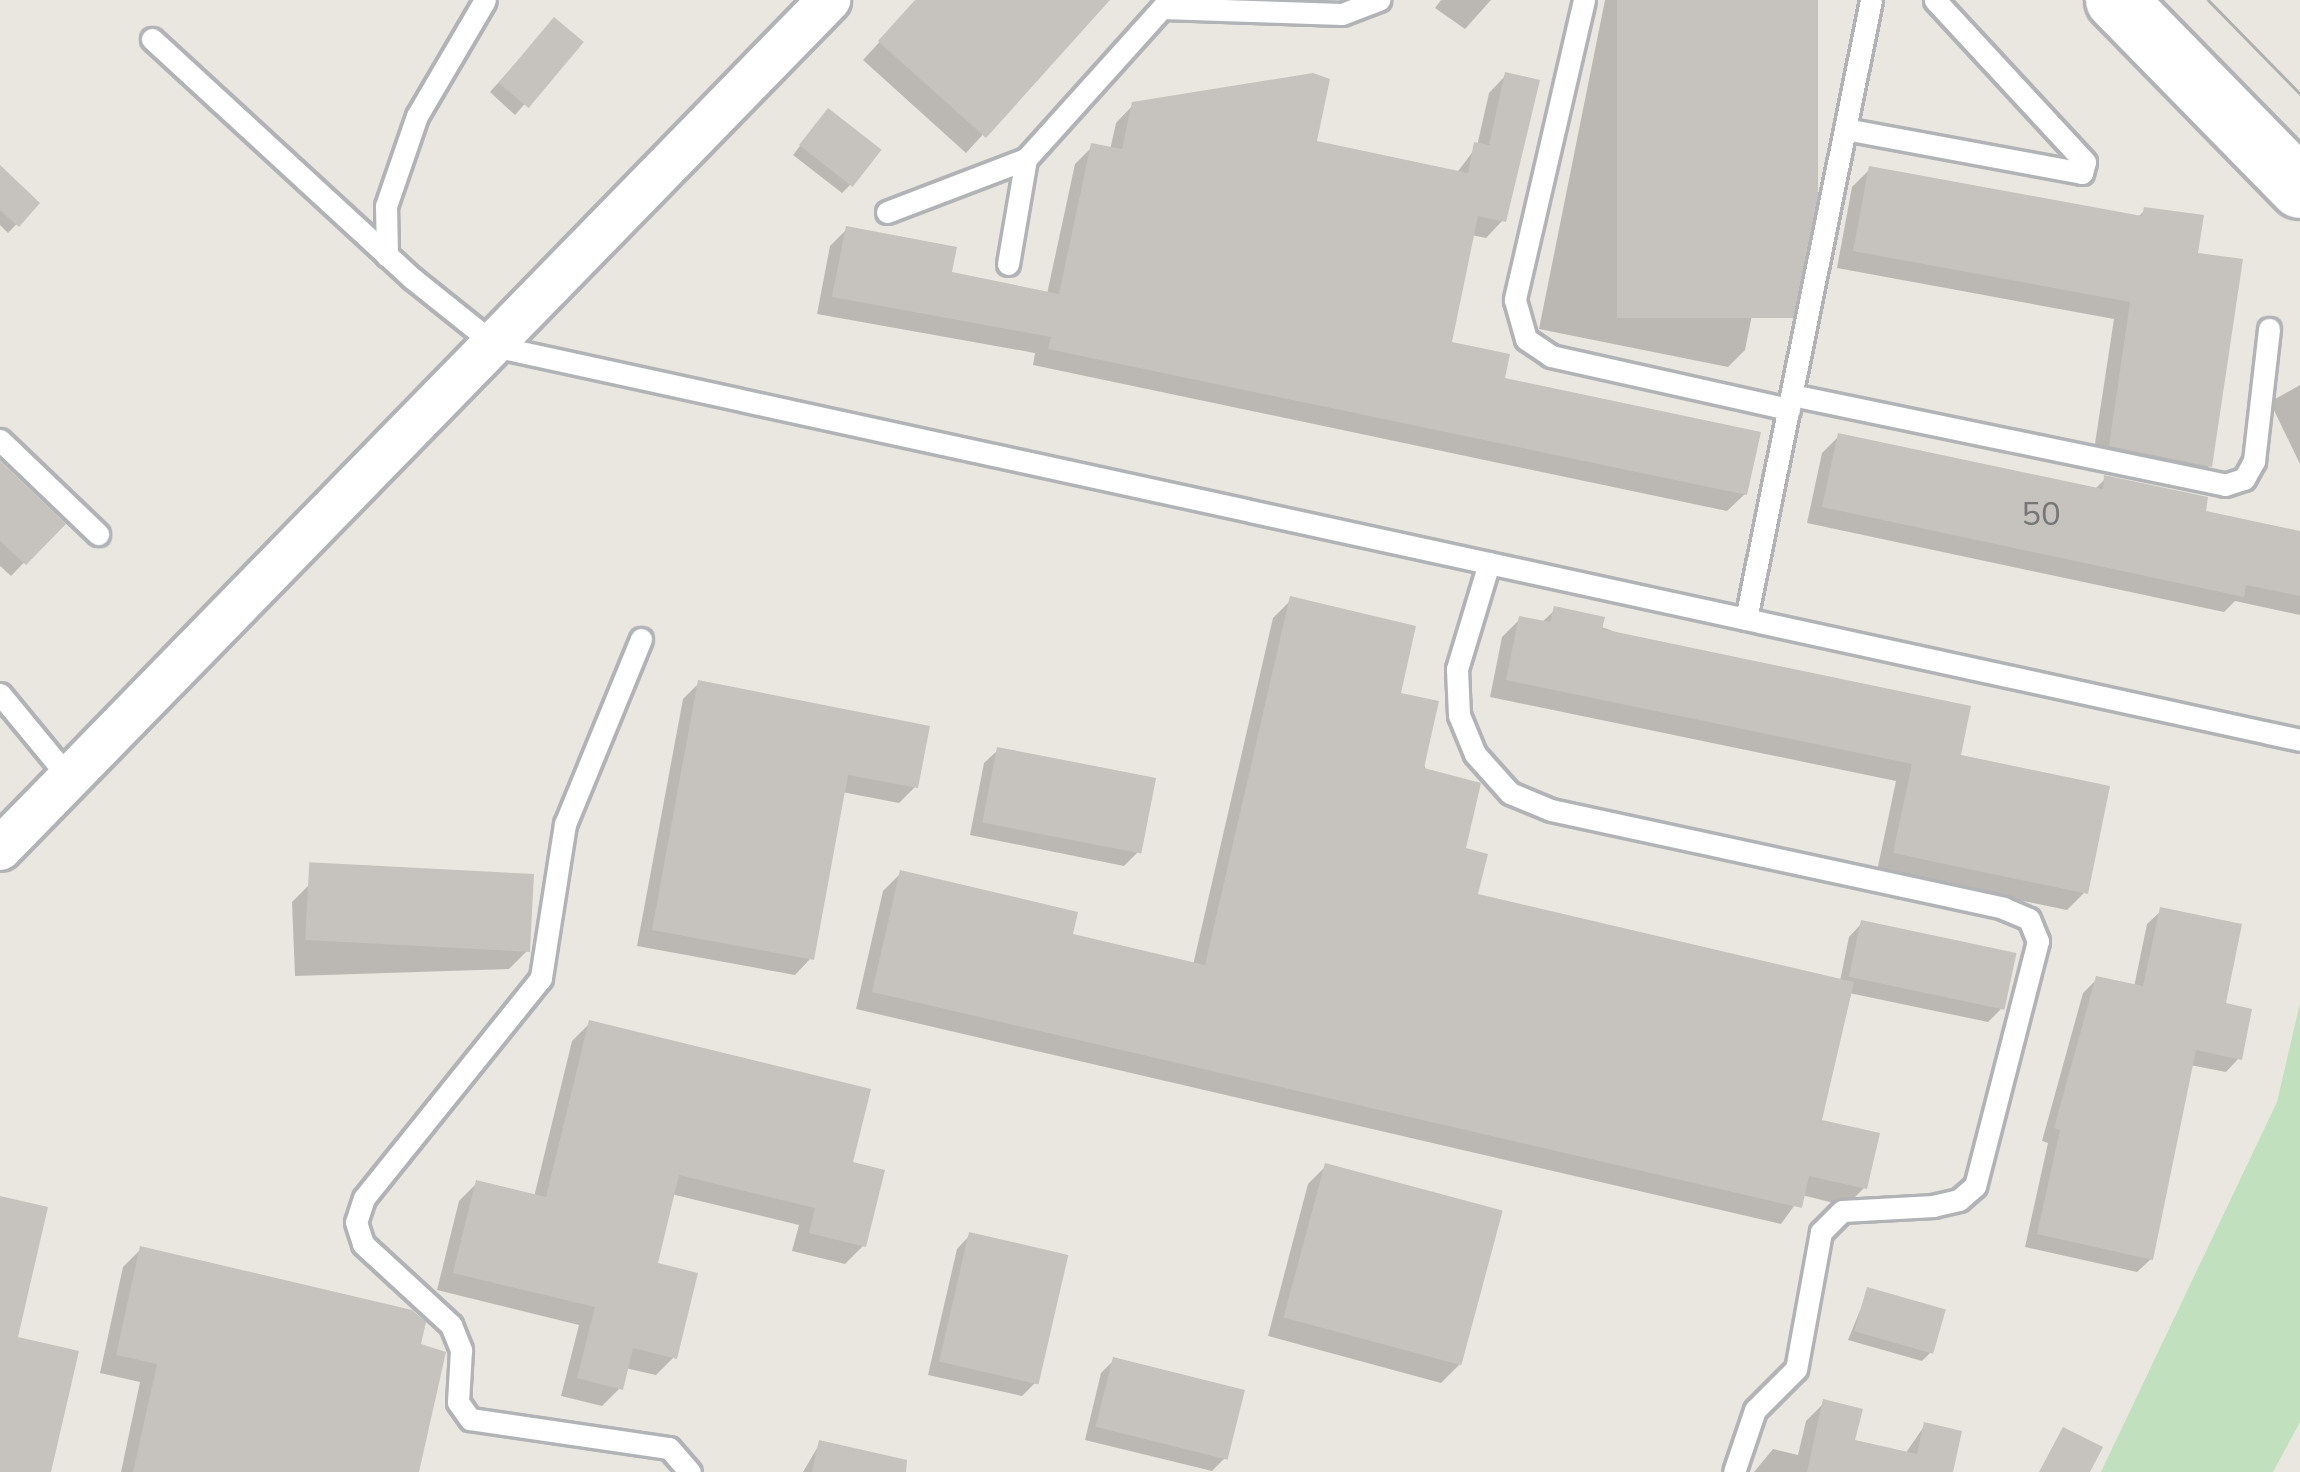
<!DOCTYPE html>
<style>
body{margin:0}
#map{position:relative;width:2300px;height:1472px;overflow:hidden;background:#eae7e0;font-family:"Nunito Sans",sans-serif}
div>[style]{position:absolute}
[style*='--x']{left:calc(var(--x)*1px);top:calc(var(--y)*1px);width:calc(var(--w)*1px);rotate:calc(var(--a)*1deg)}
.green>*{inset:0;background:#c1e0be}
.shadow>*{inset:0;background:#0003}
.building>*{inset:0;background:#c6c2bd;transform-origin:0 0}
.roads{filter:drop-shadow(3px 0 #b1b3b7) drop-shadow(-3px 0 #b1b3b7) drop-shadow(0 3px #b1b3b7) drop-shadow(0 -3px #b1b3b7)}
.service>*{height:21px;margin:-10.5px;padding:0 10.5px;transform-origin:10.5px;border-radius:10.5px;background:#fff}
.minor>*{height:42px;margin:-21px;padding:0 21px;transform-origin:21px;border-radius:21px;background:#fff}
.secondary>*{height:60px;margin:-30px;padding:0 30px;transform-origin:30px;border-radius:30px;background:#fff}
.tram>*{height:3px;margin:-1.5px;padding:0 1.5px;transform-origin:1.5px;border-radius:1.5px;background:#afb0b0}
span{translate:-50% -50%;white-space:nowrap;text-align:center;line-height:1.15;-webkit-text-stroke:10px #fff;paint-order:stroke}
.number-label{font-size:33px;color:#747677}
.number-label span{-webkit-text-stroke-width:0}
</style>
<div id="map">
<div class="green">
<div style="clip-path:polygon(2300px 1003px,2300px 1422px,2273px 1472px,2101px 1472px,2277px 1102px)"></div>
</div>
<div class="shadow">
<div style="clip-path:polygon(918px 0,1106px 0,966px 153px,863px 60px)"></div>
<div style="clip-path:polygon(1441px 0,1491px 0,1465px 29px,1435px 8px)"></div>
<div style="clip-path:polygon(1605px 0,1815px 0,1745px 350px,1728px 367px,1539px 329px)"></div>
<div style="clip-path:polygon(546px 29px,579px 42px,515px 115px,490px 92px)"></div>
<div style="clip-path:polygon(1506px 75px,1503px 220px,1486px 238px,1471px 235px,1448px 344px,1502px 380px,1745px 494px,1727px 511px,1033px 365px,1035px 353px,817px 314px,830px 246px,847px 229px,949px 275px,1047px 294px,1075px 164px,1092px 147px,1110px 150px,1116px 123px,1133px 105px,1456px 174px,1477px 146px,1489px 93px)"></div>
<div style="clip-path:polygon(820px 120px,850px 185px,842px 193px,793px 155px)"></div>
<div style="clip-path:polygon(0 167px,36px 204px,8px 233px,0 225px)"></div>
<div style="clip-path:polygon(1870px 169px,2137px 218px,2145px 210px,2195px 255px,2209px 466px,2191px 483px,2092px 463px,2114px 319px,1837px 268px,1852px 187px)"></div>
<div style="clip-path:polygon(2300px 385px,2300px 464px,2270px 402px)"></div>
<div style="clip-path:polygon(1839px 436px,2094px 490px,2105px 479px,2202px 513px,2300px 535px,2300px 615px,2235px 601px,2224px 612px,1807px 523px,1822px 453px)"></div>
<div style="clip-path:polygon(0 462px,61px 524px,11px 576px,0 566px)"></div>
<div style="clip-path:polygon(1291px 600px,1397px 695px,1475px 896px,1840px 981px,1849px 937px,1862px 923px,2002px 1008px,1988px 1022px,1849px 993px,1819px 1122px,1864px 1188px,1846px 1206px,1802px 1195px,1781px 1224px,856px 1009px,883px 891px,901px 873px,1070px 936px,1193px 965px,1273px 618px)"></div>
<div style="clip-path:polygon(1555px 610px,1957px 757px,2085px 892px,2067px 910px,1877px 871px,1896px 781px,1490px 697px,1502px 637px,1520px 619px,1541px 623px)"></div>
<div style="clip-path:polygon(699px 683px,915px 787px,899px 803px,842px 792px,811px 958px,795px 975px,637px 946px,683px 699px)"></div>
<div style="clip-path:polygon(998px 750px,1138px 852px,1124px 866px,970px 835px,984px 763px)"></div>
<div style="clip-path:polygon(310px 884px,527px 951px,509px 969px,295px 976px,292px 902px)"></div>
<div style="clip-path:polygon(2161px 911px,2222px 1005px,2239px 1058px,2226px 1072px,2190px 1065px,2151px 1259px,2137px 1272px,2025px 1247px,2048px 1143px,2042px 1141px,2083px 993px,2097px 979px,2134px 987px,2147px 924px)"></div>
<div style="clip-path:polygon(590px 1023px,849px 1164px,863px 1246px,845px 1264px,792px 1251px,799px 1225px,671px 1194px,655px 1265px,674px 1357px,656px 1375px,625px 1368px,620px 1388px,602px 1406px,561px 1396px,579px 1325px,437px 1290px,459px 1201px,477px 1183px,534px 1197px,572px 1041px)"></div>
<div style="clip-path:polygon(1326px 1166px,1459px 1365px,1441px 1383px,1268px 1336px,1308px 1184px)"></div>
<div style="clip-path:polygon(970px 1235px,1035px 1383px,1022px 1396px,928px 1375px,957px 1249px)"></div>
<div style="clip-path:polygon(141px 1249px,417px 1346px,415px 1472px,121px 1472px,140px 1382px,100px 1373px,123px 1267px)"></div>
<div style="clip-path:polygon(1868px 1291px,1931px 1352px,1922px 1361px,1848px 1340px)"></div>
<div style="clip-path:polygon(1114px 1360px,1225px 1458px,1212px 1471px,1085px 1440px,1101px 1373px)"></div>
<div style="clip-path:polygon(1824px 1403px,1852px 1442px,1905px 1454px,1925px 1425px,1950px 1472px,1754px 1472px,1773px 1449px,1798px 1455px,1806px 1421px)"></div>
<div style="clip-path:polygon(820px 1443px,871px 1472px,803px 1472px)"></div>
</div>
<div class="building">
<div style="clip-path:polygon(915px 0,1110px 0,986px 138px,878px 41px)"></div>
<div style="left:1617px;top:0;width:201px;height:318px"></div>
<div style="left:554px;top:17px;width:39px;height:86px;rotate:40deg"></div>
<div style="clip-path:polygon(1505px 72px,1540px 80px,1506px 222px,1478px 216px,1452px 342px,1510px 354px,1505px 378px,1761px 432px,1747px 495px,1048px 349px,1051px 337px,832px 297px,846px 226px,957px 247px,952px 272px,1059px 294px,1091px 143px,1122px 149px,1132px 102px,1313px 73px,1330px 79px,1317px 141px,1468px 173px,1474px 142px,1489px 145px)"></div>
<div style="left:828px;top:108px;width:68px;height:47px;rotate:38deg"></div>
<div style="clip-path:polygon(0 165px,40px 203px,19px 227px,0 210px)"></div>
<div style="clip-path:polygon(1869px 166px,2142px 216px,2144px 207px,2204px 215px,2198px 253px,2243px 259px,2212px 467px,2109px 446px,2130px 302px,1853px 251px)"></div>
<div style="clip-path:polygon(1838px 433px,2103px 489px,2104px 475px,2208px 497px,2206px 511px,2300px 531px,2300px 596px,2246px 585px,2244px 597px,1822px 507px)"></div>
<div style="clip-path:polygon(0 461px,66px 524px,26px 565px,0 541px)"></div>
<div style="clip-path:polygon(1290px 596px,1416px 626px,1401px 693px,1439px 701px,1424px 768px,1481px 783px,1466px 848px,1488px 854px,1478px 894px,1854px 982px,1822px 1120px,1880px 1133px,1867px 1189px,1809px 1176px,1802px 1208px,872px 992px,900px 870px,1078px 912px,1073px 934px,1205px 965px)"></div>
<div style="clip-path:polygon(1554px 606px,1605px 617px,1602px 629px,1971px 706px,1961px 755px,2110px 786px,2088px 894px,1893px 853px,1912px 764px,1506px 680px,1519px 616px,1550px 622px)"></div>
<div style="clip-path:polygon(698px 680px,930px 726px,918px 788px,848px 775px,814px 960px,652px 930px)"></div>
<div style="left:997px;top:747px;width:162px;height:77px;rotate:11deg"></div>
<div style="left:534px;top:874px;width:78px;height:225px;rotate:93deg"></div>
<div style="clip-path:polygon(2160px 907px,2242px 924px,2226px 1003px,2252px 1009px,2242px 1060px,2196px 1050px,2153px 1260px,2037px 1234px,2060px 1130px,2054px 1128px,2096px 976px,2143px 986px)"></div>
<div style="left:1861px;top:920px;width:159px;height:58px;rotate:12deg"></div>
<div style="clip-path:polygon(589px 1020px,871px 1089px,853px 1162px,885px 1170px,866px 1247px,809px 1233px,815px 1208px,679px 1175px,658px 1263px,698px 1273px,677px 1359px,633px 1348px,623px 1390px,577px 1378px,595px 1307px,453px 1273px,476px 1180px,546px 1197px)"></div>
<div style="left:1325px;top:1163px;width:184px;height:160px;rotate:15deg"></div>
<div style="clip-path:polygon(0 1196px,48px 1207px,18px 1337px,79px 1351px,51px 1472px,0 1472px)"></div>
<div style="left:969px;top:1232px;width:102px;height:133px;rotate:13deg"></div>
<div style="clip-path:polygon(140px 1246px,412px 1310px,426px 1322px,421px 1344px,446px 1352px,419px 1472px,133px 1472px,157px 1364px,116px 1355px)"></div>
<div style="left:1867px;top:1287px;width:82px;height:46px;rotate:16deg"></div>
<div style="left:1113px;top:1357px;width:136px;height:72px;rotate:14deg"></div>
<div style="clip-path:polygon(1823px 1399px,1863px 1409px,1855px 1440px,1917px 1454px,1924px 1422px,1962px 1431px,1953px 1472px,1807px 1472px)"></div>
<div style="clip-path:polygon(2063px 1427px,2103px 1447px,2090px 1472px,2039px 1472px)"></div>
<div style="clip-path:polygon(819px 1440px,907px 1460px,906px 1472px,812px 1472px)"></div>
</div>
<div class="roads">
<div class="service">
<div style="--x:1584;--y:0;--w:308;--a:103"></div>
<div style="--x:1515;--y:300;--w:41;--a:74.2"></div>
<div style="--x:1526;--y:339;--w:30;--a:34"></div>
<div style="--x:1551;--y:356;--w:244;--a:12.6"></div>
<div style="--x:152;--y:39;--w:353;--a:42.6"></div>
<div style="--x:412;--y:278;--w:110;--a:38.7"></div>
<div style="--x:498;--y:347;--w:1844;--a:12.3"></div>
<div style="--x:1845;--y:129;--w:241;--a:10.5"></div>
<div style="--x:2082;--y:173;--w:11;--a:-75"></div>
<div style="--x:2085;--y:162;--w:221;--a:-132.8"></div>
<div style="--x:887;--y:212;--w:149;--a:-20.9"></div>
<div style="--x:387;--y:256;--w:50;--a:-91.1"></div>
<div style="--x:386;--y:206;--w:95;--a:-71"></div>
<div style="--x:417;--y:116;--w:134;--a:-59.6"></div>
<div style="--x:1008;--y:264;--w:107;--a:-80.3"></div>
<div style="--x:1026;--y:159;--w:203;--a:-48"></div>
<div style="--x:1162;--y:8;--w:180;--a:1.9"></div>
<div style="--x:1342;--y:14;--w:40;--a:-21"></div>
<div style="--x:1792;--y:395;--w:442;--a:11.7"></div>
<div style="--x:2225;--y:485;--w:20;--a:-18"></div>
<div style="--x:2244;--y:479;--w:21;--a:-61"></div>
<div style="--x:2254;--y:461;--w:133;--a:-83.5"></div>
<div style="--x:0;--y:440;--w:136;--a:43.8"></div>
<div style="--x:1489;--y:563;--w:111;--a:106.8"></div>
<div style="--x:1457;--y:669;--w:46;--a:87.5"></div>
<div style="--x:1459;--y:715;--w:42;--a:67.7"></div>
<div style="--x:1475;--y:754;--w:52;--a:48.1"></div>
<div style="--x:1510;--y:793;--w:44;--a:22.5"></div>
<div style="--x:1551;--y:810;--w:463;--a:12.2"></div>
<div style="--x:2003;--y:908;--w:28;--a:23"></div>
<div style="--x:2029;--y:919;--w:24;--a:68"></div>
<div style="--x:2038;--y:941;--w:253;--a:104.4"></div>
<div style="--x:1975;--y:1186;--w:21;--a:139"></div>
<div style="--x:1959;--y:1200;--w:26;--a:167"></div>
<div style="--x:1934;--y:1206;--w:92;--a:176.9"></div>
<div style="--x:1842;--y:1211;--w:30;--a:135"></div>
<div style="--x:1821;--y:1232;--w:139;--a:100.3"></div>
<div style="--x:1796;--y:1369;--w:58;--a:135"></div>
<div style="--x:1755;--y:1410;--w:65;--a:108.7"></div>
<div style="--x:1746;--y:619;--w:631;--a:-78.58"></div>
<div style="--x:641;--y:639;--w:200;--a:112.3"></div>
<div style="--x:565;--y:824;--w:156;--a:98.9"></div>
<div style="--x:541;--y:978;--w:282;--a:128.8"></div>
<div style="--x:364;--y:1198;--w:25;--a:108"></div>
<div style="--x:356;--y:1222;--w:23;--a:72"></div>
<div style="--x:363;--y:1244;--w:120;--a:42.6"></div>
<div style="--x:451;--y:1325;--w:27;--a:68"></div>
<div style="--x:461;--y:1350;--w:52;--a:93.3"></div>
<div style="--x:458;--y:1402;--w:21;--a:55"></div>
<div style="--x:470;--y:1419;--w:201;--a:8.3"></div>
<div style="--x:669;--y:1448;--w:32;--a:49"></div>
<div style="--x:0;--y:694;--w:110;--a:50.5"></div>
</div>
<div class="minor">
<div style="--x:0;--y:849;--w:1187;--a:-45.68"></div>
</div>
<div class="secondary">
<div style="--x:2116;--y:0;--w:263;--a:45.6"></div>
</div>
</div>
<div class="tram">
<div style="--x:2208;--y:0;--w:132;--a:45.6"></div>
</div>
<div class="number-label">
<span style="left:2041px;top:515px">50</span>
</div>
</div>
